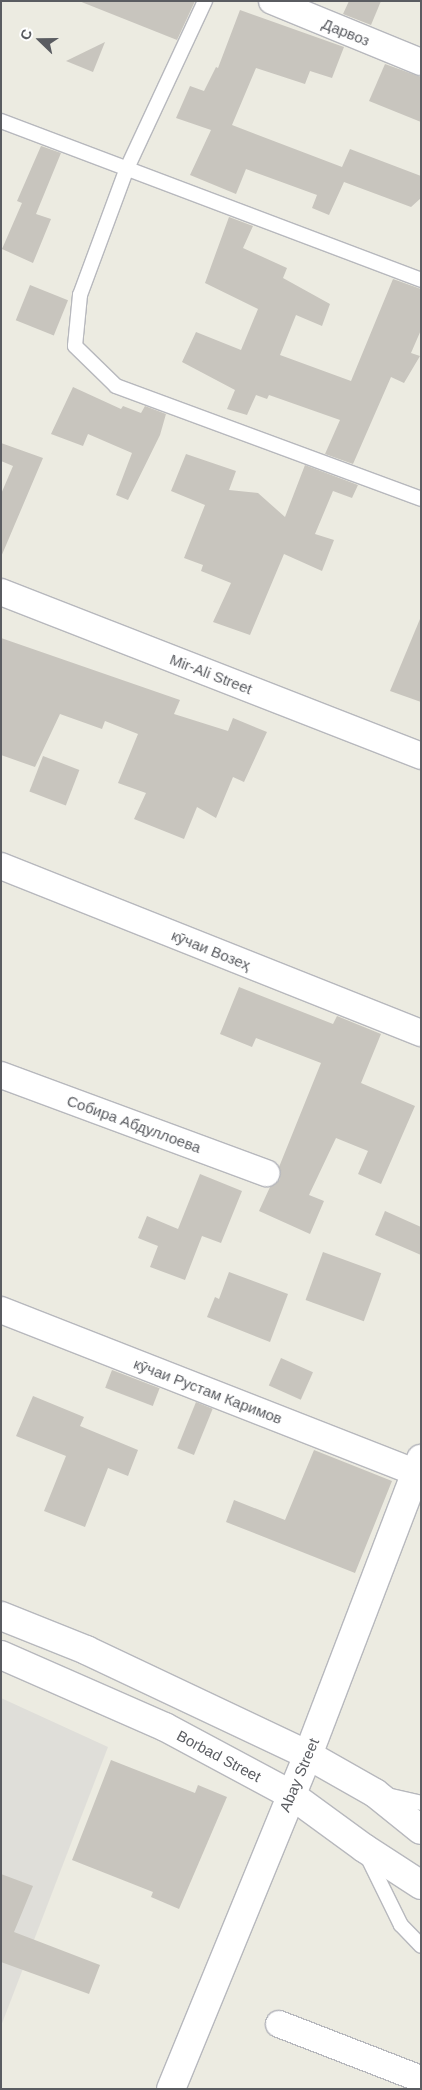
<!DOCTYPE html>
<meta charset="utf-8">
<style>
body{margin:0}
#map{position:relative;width:422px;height:2090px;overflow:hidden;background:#ecebe1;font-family:Arial,sans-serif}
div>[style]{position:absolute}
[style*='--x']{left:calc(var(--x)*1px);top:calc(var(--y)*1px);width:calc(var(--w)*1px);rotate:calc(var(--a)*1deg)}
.industrial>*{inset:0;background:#dfded9}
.building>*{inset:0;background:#c8c5be;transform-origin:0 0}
.roads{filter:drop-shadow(1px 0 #b7b8bd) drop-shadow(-1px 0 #b7b8bd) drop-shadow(0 1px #b7b8bd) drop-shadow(0 -1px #b7b8bd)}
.lane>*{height:14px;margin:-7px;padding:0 7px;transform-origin:7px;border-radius:7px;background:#fff}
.street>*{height:26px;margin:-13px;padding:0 13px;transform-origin:13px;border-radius:13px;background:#fff}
.secondary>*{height:28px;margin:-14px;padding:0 14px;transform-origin:14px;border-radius:14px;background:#fff}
span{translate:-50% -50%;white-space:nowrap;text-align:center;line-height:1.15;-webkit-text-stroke:4.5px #fff;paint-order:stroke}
.street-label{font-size:15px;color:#5a5c61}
.frame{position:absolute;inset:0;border:2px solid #5a5c61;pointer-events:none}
.north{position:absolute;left:15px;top:15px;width:50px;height:50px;-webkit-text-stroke:4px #fff;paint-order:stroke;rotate:292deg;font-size:14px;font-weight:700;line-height:20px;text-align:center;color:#5a5c61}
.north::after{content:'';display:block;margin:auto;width:18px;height:22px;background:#5a5c61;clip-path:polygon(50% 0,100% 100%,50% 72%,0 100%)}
</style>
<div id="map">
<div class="industrial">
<div style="clip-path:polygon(1px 1698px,108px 1747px,1px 2026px)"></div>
</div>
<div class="building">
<div style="clip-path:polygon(79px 1px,195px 1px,177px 40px)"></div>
<div style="clip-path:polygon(349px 1px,381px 1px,371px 25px,343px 14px)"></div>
<div style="clip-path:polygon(240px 10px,344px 47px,332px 78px,310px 71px,305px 84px,256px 68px,232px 125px,342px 167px,350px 149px,421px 176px,421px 198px,411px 207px,344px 182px,329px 215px,312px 208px,317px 195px,246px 169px,236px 194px,190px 175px,211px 130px,176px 118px,190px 86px,204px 91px,216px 67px,218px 68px)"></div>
<div style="clip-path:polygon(105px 42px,93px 72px,66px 61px)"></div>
<div style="clip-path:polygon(385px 64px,421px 77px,421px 122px,369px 101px)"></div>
<div style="clip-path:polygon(41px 146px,61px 153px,36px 214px,51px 219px,33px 263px,2px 249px,22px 203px,17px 201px)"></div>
<div style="clip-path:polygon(229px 217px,253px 226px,243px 248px,287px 268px,283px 278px,330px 304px,322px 326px,296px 315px,280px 355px,351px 381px,393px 279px,421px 289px,421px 330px,411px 353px,420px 356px,404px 383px,391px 377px,353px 464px,325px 454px,340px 420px,269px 395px,267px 399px,256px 395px,247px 415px,227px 409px,235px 390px,182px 362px,196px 332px,241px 350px,258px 309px,205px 283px)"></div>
<div style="left:30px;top:285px;width:41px;height:38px;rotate:22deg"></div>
<div style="clip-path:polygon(73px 387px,121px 409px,123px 406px,141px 413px,145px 406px,166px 414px,160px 435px,128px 500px,116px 495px,132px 453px,88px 434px,83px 446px,51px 434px)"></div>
<div style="clip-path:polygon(1px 443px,43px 458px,1px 557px,1px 494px,13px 466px,1px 461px)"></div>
<div style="clip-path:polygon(186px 454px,236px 471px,229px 490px,258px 493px,285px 517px,305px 465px,358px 485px,352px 498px,333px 491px,315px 534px,334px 540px,322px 571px,284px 554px,250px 635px,213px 622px,231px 583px,201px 571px,203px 565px,184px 558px,205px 505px,171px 491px)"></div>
<div style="clip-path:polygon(420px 619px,421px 619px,421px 702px,390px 691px)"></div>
<div style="clip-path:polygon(1px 638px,180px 700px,174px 714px,228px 731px,233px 718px,267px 732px,244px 782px,233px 777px,216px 818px,197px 807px,184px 839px,134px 819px,146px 793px,118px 783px,138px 734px,105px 721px,102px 729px,60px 714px,35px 767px,1px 755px)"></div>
<div style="left:43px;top:756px;width:39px;height:38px;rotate:21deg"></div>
<div style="clip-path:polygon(239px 987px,333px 1024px,337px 1016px,381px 1034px,361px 1083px,415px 1106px,381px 1184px,358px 1174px,368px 1151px,336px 1138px,309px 1195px,324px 1201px,310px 1234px,259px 1211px,270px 1187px,280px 1179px,279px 1167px,321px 1063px,256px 1038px,252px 1047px,220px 1034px)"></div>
<div style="clip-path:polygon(200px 1174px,242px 1191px,221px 1243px,202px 1236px,185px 1280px,150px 1267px,158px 1246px,138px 1238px,147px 1216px,178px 1229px)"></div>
<div style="clip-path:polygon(385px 1211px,421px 1227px,421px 1255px,375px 1235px)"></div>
<div style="left:323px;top:1252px;width:62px;height:51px;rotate:20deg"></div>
<div style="clip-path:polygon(229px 1272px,288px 1294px,270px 1342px,207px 1317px,215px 1297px,219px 1299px)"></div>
<div style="left:281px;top:1358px;width:35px;height:30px;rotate:24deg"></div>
<div style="left:112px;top:1370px;width:51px;height:19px;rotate:21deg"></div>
<div style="clip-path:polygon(33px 1396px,84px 1417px,80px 1426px,138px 1450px,128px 1476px,108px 1468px,85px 1527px,44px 1511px,66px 1456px,16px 1436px)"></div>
<div style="left:196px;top:1402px;width:18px;height:50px;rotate:22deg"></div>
<div style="clip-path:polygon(314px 1450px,392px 1481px,355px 1573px,226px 1522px,234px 1500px,285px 1520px)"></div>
<div style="clip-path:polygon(111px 1760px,195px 1793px,198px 1785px,227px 1797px,179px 1909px,151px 1897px,153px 1892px,72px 1860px)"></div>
<div style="clip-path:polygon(1px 1874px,33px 1886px,14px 1932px,100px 1965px,89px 1994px,1px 1962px)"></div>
</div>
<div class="roads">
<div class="lane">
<div style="--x:205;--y:1;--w:184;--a:115"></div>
<div style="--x:127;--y:168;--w:135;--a:110.3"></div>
<div style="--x:80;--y:295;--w:51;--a:95.6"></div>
<div style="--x:75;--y:346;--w:57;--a:44.3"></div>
<div style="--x:116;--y:386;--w:325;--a:20.3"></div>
<div style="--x:1;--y:121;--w:449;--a:20.7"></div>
<div style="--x:387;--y:1795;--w:35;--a:13"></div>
<div style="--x:367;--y:1856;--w:77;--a:63.8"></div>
<div style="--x:401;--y:1925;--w:29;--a:46"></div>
</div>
<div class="street">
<div style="--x:272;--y:1;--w:161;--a:22.3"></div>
<div style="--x:1;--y:592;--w:451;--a:21.3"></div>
<div style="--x:1;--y:866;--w:452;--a:21.7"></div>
<div style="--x:1;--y:1075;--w:283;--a:20.3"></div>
<div style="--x:1;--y:1310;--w:445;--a:21.4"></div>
<div style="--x:279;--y:2024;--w:152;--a:21.2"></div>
</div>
<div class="secondary">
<div style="--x:1;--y:1616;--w:92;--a:21.8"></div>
<div style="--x:86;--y:1650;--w:246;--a:25.3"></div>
<div style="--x:308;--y:1755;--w:77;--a:29.6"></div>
<div style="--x:375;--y:1793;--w:59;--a:38.8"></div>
<div style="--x:1;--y:1655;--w:179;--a:23.7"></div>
<div style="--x:165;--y:1727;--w:142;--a:28.2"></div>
<div style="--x:290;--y:1794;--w:92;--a:36.1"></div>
<div style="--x:364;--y:1848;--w:68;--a:33"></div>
<div style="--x:171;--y:2089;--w:361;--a:-67.7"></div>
<div style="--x:308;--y:1755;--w:317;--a:-69.1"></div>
</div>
</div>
<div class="street-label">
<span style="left:346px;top:32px;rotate:22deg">Дарвоз</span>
<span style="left:211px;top:674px;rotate:21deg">Mir-Ali Street</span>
<span style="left:211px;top:950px;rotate:22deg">кӯчаи Возеҳ</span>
<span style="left:134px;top:1124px;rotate:20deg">Собира Абдуллоева</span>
<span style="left:208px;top:1391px;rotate:21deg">кӯчаи Рустам Каримов</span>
<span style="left:219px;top:1756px;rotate:28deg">Borbad Street</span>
<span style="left:299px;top:1775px;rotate:-67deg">Abay Street</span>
</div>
<div class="frame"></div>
<div class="north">С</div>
</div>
